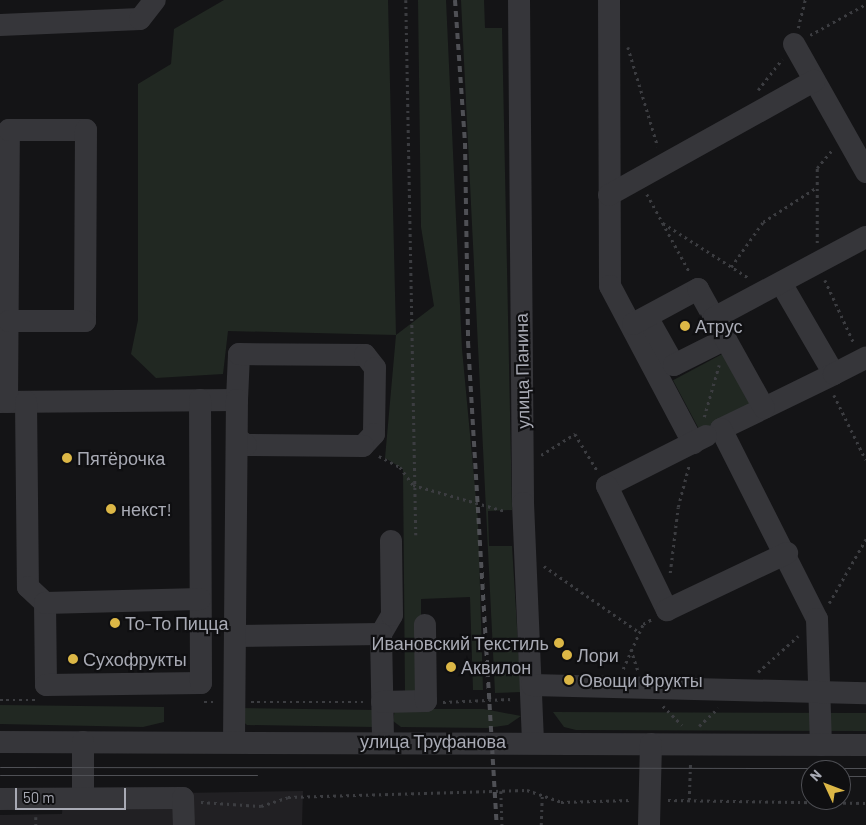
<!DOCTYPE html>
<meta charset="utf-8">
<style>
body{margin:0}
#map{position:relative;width:866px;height:825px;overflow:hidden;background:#141416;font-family:Barlow,sans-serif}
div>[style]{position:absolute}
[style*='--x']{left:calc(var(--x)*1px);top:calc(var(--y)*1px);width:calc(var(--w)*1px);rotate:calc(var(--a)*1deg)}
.built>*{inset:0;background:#212023}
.green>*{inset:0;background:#212822;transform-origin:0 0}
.path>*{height:2.5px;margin-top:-1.25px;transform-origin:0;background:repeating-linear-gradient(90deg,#3c3d41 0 2.5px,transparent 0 6.5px)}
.minor>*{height:22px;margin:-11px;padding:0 11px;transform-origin:11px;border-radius:11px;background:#36363a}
.tram>*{height:1px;margin:-0.5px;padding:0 0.5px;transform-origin:0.5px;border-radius:0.5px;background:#4f5055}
.rail>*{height:4px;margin-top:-2px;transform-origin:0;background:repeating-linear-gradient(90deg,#4f5055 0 6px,transparent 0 11px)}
.dots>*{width:14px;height:14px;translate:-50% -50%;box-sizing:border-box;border:2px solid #0f0f11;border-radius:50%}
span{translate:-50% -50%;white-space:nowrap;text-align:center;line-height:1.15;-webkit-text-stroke:4.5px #0f0f11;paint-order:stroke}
.poi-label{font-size:18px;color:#a8aab4}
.left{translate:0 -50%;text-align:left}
.right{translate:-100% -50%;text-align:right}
.street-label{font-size:18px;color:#a8aab4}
.north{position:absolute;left:801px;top:760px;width:50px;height:50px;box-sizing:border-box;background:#0f0f11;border:1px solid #4c4d52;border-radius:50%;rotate:313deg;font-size:14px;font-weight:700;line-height:20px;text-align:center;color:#a8aab4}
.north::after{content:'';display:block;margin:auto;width:18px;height:22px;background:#dcb746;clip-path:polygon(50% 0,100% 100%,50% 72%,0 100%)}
.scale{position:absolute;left:15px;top:788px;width:111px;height:22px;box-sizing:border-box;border:2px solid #a8aab4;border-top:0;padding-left:6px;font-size:15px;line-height:18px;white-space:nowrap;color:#a8aab4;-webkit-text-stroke:4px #0f0f11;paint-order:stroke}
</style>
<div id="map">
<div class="built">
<div style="clip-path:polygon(303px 791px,302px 825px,0 825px,0 815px,62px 814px,63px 795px)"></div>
</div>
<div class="green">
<div style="clip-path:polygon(224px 0,388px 0,396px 335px,434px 306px,421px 227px,418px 0,446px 0,462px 349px,478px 520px,483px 690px,473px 690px,470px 597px,421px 599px,421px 693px,405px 692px,403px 469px,385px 458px,396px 335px,228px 331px,223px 374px,156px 378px,131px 354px,138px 320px,138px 84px,171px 64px,174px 29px)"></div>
<div style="clip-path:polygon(461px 0,484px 0,485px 28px,502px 28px,512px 510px,488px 511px,489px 546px,512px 546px,521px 692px,495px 693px)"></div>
<div style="left:726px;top:352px;width:62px;height:60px;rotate:62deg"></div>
<div style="clip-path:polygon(0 705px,164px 707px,164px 722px,143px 727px,0 724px)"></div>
<div style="clip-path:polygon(240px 708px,376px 710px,373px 727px,247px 725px,240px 719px)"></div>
<div style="clip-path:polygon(395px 709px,484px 709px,521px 716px,508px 725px,487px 728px,401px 727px,393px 721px)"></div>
<div style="clip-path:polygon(553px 712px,866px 713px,866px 731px,576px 730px,564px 727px)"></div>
</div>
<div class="path">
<div style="--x:406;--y:0;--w:535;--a:88.93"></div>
<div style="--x:798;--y:28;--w:29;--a:-76"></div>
<div style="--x:810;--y:35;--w:64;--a:-29"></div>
<div style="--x:628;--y:47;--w:104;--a:73.3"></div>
<div style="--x:758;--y:90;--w:39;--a:-52"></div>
<div style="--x:647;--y:194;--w:90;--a:61.4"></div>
<div style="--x:663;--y:223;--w:102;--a:32.6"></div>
<div style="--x:817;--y:243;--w:75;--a:-90"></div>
<div style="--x:817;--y:168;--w:25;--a:-50"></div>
<div style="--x:731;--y:267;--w:55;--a:-54.6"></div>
<div style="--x:763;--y:222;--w:64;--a:-32.9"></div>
<div style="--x:825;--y:280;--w:69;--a:65.3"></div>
<div style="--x:834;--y:395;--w:72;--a:63.8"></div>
<div style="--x:704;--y:417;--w:54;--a:-73.9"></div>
<div style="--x:541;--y:455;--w:40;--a:-32"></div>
<div style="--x:575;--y:434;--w:42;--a:58.6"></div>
<div style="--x:379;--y:456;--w:24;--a:28"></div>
<div style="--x:400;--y:467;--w:22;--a:54"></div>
<div style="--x:413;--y:485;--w:96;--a:15.8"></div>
<div style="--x:544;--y:566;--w:116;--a:34.8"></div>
<div style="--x:670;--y:573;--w:66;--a:-83.1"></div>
<div style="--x:678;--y:507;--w:43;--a:-75.3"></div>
<div style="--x:829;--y:603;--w:74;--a:-60"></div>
<div style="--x:631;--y:649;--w:22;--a:72"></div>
<div style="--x:623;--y:669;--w:49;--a:-66"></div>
<div style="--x:643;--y:624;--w:10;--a:-29"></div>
<div style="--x:758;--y:672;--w:54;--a:-42"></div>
<div style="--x:0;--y:700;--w:36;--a:0"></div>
<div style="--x:204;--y:702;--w:12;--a:0"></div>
<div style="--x:251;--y:702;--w:112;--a:0"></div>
<div style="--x:443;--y:702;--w:69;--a:-2.5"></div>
<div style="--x:663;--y:706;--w:27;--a:45"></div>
<div style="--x:699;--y:726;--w:26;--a:-43"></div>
<div style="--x:501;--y:791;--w:34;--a:88"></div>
<div style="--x:668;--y:800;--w:198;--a:0.9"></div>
<div style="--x:689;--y:800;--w:37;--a:-88"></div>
<div style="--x:201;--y:802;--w:60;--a:3.8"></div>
<div style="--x:261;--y:806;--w:28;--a:-18"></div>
<div style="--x:288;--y:797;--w:239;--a:-1.7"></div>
<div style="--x:527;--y:790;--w:36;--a:19"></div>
<div style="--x:561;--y:802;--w:71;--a:-1.6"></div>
<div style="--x:36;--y:817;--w:8;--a:90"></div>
<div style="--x:541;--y:825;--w:30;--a:-88"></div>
</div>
<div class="minor">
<div style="--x:519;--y:0;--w:503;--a:89.54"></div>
<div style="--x:523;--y:503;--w:239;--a:87.6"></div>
<div style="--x:609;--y:0;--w:286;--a:89.8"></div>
<div style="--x:610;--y:286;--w:178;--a:62.1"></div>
<div style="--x:0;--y:25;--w:140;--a:-2.5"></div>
<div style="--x:140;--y:19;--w:24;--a:-52"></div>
<div style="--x:794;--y:44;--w:147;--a:60.6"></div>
<div style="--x:609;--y:195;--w:235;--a:-29.1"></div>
<div style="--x:781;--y:283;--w:105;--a:59.8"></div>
<div style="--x:834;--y:374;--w:126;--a:154"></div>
<div style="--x:721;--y:429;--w:213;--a:63.2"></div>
<div style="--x:817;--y:619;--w:126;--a:88.2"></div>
<div style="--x:647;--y:317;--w:55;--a:60.6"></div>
<div style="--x:674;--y:365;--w:58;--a:-26.6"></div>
<div style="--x:633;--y:324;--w:74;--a:-28.3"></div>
<div style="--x:698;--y:289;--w:33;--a:61"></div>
<div style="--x:834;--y:374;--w:36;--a:-27"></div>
<div style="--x:0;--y:402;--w:237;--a:-0.5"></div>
<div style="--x:237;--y:400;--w:46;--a:-87.5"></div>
<div style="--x:239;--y:354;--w:126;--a:0.5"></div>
<div style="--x:365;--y:355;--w:16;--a:52"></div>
<div style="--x:375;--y:368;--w:66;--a:90.9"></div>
<div style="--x:374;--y:434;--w:16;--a:133"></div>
<div style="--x:363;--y:446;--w:117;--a:-179.5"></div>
<div style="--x:246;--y:445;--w:10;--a:-143"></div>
<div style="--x:7;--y:402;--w:272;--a:-89.6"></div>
<div style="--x:9;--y:130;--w:77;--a:0"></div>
<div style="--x:86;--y:130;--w:191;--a:90.3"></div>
<div style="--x:85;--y:321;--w:76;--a:180"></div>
<div style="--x:26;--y:402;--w:185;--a:89.4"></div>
<div style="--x:28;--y:587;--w:23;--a:43"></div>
<div style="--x:45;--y:603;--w:82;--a:89.3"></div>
<div style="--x:46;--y:685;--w:155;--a:-0.7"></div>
<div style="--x:201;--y:683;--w:283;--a:-90.2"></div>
<div style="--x:764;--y:408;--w:103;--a:-119.1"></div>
<div style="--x:714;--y:318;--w:172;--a:-28.1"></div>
<div style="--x:706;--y:436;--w:111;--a:153.2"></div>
<div style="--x:607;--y:486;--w:138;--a:64.2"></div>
<div style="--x:667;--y:610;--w:133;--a:-25.4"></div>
<div style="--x:45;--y:603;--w:155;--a:-1.5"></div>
<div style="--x:381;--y:634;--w:22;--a:-60"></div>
<div style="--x:392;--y:615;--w:74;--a:-90.8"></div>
<div style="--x:235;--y:636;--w:146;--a:-0.8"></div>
<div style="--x:381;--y:634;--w:107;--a:88.9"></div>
<div style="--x:532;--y:685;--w:334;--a:1.4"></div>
<div style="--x:382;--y:702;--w:44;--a:-1.3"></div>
<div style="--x:426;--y:701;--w:76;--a:-90.8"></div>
<div style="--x:234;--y:741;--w:341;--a:-89.5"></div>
<div style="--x:0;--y:742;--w:866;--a:0.2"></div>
<div style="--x:83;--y:742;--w:57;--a:90"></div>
<div style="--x:0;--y:799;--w:183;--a:-0.3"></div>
<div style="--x:183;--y:798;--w:27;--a:88"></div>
<div style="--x:649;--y:825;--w:81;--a:-88.6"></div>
</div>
<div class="tram">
<div style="--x:0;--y:767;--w:866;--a:0.07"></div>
<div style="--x:0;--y:775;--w:257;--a:0"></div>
<div style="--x:841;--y:776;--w:25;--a:0"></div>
</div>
<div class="rail">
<div style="--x:455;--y:0;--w:143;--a:86"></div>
<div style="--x:465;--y:143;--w:199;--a:89.1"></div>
<div style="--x:468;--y:342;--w:484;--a:86.6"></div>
</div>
<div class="dots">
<div style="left:685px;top:326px;background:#dcb746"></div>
<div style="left:67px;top:458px;background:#dcb746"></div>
<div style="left:111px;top:509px;background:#dcb746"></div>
<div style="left:115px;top:623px;background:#dcb746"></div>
<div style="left:559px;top:643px;background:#dcb746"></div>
<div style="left:567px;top:655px;background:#dcb746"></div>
<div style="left:73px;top:659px;background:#dcb746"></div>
<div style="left:451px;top:667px;background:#dcb746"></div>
<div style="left:569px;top:680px;background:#dcb746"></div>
</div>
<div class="poi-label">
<span class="left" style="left:695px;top:326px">Атрус</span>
<span class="left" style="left:77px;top:458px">Пятёрочка</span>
<span class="left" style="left:121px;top:509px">некст!</span>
<span class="left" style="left:125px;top:623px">То-То Пицца</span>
<span class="right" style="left:549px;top:643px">Ивановский Текстиль</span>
<span class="left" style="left:577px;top:655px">Лори</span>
<span class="left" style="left:83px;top:659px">Сухофрукты</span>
<span class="left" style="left:461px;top:667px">Аквилон</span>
<span class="left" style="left:579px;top:680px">Овощи Фрукты</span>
</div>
<div class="street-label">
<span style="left:522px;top:371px;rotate:-91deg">улица Панина</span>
<span style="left:433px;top:741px">улица Труфанова</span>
</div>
<div class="north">N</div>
<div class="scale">50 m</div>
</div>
